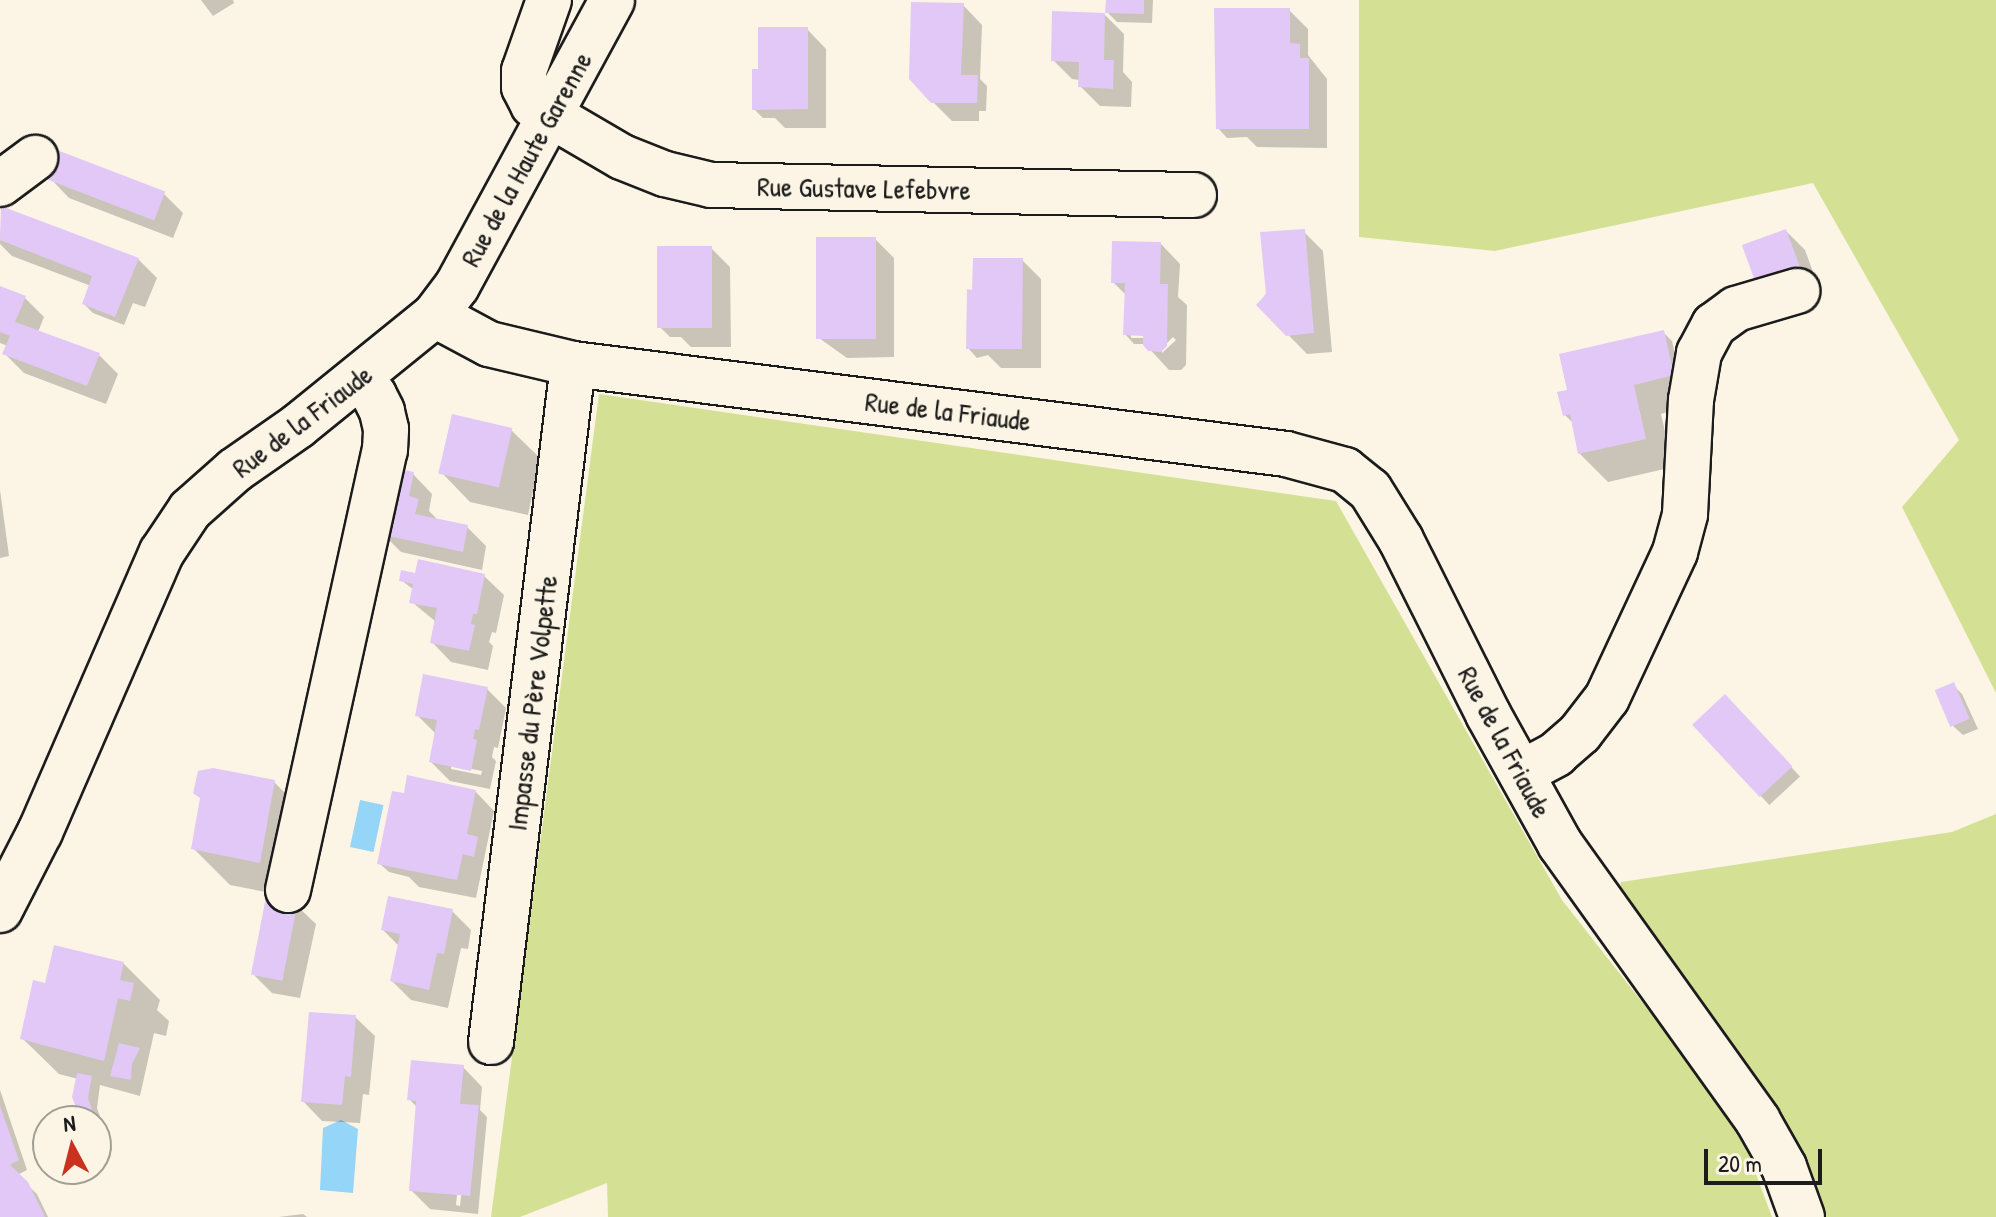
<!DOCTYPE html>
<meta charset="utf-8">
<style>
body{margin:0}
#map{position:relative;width:1996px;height:1217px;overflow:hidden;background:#fcf5e5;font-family:"Patrick Hand",sans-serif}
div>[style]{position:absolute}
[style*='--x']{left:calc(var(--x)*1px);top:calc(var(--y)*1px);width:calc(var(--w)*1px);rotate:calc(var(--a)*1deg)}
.green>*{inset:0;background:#d4e194}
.water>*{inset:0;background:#95d5f7;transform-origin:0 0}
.shadow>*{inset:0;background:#0003;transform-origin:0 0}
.building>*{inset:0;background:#e2c8f7;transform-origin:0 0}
.roads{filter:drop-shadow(2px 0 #1c1c1c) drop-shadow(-2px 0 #1c1c1c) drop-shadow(0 2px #1c1c1c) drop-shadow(0 -2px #1c1c1c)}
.minor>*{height:44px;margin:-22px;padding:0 22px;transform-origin:22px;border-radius:22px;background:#fcf5e5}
span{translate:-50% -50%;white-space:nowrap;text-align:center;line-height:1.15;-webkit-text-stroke:6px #fcf5e5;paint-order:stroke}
.street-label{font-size:28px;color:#1c1c1c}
.north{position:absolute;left:32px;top:1105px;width:80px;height:80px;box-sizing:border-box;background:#fcf5e5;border:2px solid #a29e95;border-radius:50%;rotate:353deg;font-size:22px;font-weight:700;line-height:32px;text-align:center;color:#1c1c1c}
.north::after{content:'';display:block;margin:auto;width:28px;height:36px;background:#c8321e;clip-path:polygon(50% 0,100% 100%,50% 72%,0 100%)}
.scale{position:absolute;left:1704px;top:1149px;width:118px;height:36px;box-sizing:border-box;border:4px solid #1c1c1c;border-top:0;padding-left:10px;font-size:24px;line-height:28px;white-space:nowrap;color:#1c1c1c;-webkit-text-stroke:6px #fcf5e5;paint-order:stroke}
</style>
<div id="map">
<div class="green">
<div style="clip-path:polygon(1359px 0,1996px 0,1996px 693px,1902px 507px,1959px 440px,1813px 183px,1495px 251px,1359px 237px)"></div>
<div style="clip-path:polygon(599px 394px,1336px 501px,1562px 900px,1737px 1123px,1772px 1217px,608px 1217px,607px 1183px,520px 1217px,491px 1217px)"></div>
<div style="clip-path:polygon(1996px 814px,1996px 1217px,1820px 1217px,1616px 901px,1621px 882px,1952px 832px)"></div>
</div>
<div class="water">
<div style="left:360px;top:800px;width:24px;height:48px;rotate:12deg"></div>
<div style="clip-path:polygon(341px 1120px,358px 1129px,353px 1193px,320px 1190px,323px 1128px)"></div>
</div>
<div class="shadow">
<div style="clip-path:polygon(201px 0,233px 0,234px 3px,213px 16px)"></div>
<div style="clip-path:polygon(1108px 0,1153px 0,1152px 23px,1117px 22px,1107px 12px)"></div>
<div style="clip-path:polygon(963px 5px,982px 25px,980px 79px,987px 86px,986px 111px,979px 111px,979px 121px,952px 121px,917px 86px)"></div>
<div style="clip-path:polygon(1289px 10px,1308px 29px,1308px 55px,1327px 79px,1327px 148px,1257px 147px,1247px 137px,1227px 138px,1218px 128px)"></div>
<div style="clip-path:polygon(1105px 15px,1124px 34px,1123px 72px,1132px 82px,1131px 107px,1100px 106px,1080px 86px,1080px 80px,1072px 79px,1053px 60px)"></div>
<div style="clip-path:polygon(807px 29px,826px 49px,826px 128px,785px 128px,775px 118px,763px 118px,754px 109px,760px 71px)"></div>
<div style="clip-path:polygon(50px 178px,164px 194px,183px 213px,173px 238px,69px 198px)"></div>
<div style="clip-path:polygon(2px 208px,138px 259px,157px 278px,145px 307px,133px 303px,124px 325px,93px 313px,84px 304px,91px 286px,12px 256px,0 244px)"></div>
<div style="clip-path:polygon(1786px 231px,1805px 250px,1821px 294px,1779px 309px)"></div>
<div style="clip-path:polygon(1304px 232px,1323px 251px,1332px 352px,1307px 354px,1259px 305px)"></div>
<div style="clip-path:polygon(875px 239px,894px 258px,894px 357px,847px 358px,819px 338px)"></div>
<div style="clip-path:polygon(evenodd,1161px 244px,1180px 264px,1178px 297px,1187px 305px,1186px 365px,1181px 370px,1169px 370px,1145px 344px,1134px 344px,1125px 334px,1126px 295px,1113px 282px,1161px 244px,1131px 333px,1145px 334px,1145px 338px,1131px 338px,1131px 333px,1161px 244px,1173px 337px,1176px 340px,1162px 353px,1162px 348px,1173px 337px)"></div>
<div style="clip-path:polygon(711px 248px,730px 267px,731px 347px,691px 347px,681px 337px,670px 337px,660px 327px)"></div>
<div style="clip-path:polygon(1022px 260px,1041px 279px,1041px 368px,1001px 368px,988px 355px,977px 358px,968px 348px,974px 292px)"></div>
<div style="clip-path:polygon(0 289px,25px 298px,44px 317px,38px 332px,99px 355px,118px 374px,106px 404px,24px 373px,5px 354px,8px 346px,0 343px)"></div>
<div style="clip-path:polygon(1663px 332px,1672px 341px,1682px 384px,1668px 388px,1674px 410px,1661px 414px,1673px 467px,1608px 482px,1580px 454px,1574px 424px,1565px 415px,1569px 391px)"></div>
<div style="clip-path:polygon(511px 430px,540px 458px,528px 515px,470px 502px,442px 473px)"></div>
<div style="clip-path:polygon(413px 474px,432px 494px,429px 511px,439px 521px,467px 527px,486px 546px,482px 570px,401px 552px,382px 533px)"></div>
<div style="clip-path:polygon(0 490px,9px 556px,0 558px)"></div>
<div style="clip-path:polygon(414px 575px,484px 576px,504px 595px,496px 633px,492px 632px,489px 642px,493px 646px,488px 670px,451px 662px,432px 642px,436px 622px,412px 602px,414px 590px,401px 580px)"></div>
<div style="clip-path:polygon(1953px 685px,1962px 694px,1978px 729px,1963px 735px,1953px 726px)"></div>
<div style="clip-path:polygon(evenodd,487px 689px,506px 708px,498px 748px,494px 747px,492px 757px,496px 761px,490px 789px,450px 781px,431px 762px,436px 734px,417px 715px,487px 689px,451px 765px,482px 771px,481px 775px,451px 769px,451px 765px)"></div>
<div style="left:1725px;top:696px;width:110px;height:42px;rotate:47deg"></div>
<div style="clip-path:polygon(274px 782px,311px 819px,296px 898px,230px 885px,193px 848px)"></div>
<div style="clip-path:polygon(475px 791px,494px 811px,476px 898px,419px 887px,409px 877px,389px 872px,379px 863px)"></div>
<div style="clip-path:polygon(296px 905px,316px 924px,300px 998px,272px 993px,253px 974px)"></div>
<div style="clip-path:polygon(452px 911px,471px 930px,468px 949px,461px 948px,448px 1008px,411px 1000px,392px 981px,399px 946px,383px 930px)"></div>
<div style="clip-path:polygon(123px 963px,160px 1000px,157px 1010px,169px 1021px,166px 1036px,154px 1033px,140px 1096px,100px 1085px,97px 1108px,112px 1151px,101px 1154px,96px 1149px,96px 1121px,83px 1121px,78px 1079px,59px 1074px,22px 1038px,47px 985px)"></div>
<div style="clip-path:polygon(355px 1017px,375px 1036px,369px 1095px,363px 1094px,360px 1123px,322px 1121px,303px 1101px)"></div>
<div style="clip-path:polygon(evenodd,463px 1067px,482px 1087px,480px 1110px,487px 1117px,478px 1214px,430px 1209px,411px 1190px,418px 1108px,409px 1099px,463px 1067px,466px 1107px,470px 1111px,460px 1206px,456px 1205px,466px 1107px)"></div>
<div style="clip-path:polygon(0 1090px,27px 1170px,17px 1175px,37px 1194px,48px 1217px,0 1217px)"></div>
<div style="clip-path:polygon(303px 1214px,307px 1217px,279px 1217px)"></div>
</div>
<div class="building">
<div style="clip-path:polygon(1106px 0,1144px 0,1144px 14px,1105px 13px,1104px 60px,1114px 60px,1113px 89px,1078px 87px,1079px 62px,1051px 61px,1052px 11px,1105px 13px)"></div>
<div style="clip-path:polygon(911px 2px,964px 3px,961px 75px,978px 75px,977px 103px,931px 103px,909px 79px)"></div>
<div style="clip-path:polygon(1214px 8px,1290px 8px,1290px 43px,1300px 44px,1300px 58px,1309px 58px,1309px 129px,1216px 129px)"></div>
<div style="clip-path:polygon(758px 27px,808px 27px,808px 109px,752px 110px,752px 69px,758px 69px)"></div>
<div style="left:57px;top:150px;width:116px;height:31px;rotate:21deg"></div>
<div style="clip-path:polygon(1px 206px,139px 258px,115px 317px,82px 304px,92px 276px,0 240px)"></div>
<div style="clip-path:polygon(1305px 229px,1314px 333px,1286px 336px,1256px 305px,1266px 294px,1260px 232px)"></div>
<div style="left:1786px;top:229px;width:49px;height:47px;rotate:70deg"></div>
<div style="left:816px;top:237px;width:60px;height:102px"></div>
<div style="clip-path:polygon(1112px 241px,1161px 242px,1160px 284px,1168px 284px,1167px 346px,1161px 352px,1148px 351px,1143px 345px,1143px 336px,1123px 335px,1125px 283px,1111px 283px)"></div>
<div style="left:657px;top:246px;width:55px;height:82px"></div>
<div style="clip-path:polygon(973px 258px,1023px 258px,1022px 349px,966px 349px,967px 289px,972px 290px)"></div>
<div style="clip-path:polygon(0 286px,26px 296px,15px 322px,100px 353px,87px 386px,2px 354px,10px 336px,0 332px)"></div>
<div style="clip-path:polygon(1664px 330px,1674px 375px,1634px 385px,1646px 439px,1578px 454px,1570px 414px,1563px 416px,1557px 392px,1567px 390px,1559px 354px)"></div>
<div style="left:452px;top:414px;width:62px;height:61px;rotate:13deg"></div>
<div style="clip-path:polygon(394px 468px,414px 472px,409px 496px,419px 499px,415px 514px,468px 525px,463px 552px,379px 534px)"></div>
<div style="clip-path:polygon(418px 559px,485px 574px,477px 614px,473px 614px,471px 624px,475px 625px,469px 651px,430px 643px,437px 608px,409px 603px,413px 584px,399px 581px,401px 570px,415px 573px)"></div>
<div style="clip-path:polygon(423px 674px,488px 687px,479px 730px,475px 729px,473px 739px,477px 740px,471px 771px,429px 762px,437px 720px,415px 716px)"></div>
<div style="left:1954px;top:682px;width:40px;height:21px;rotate:67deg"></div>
<div style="left:1725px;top:694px;width:99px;height:45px;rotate:47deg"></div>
<div style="clip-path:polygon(213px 768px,275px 780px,260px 863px,191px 849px,200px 798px,193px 793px,198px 771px)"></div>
<div style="clip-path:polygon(407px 775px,476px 790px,467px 834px,478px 837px,474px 857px,463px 854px,457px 880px,377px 864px,392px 791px,404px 793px)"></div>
<div style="clip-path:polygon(388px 896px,453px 909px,444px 954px,437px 953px,429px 990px,390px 981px,400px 934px,381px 930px)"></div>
<div style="left:266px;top:897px;width:32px;height:79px;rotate:11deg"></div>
<div style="clip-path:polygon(54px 945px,124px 962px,120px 980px,134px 983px,130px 1001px,118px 998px,104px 1061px,20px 1039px,33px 980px,45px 983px)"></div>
<div style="clip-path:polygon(309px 1012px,356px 1015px,351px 1077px,345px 1076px,342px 1105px,301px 1102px)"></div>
<div style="clip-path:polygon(119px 1043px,140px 1048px,132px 1064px,131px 1080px,110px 1076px)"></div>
<div style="clip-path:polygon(411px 1060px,464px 1065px,460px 1104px,479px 1105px,470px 1196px,409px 1191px,416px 1101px,407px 1100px)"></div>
<div style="clip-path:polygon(77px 1073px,92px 1076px,88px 1098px,96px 1121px,81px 1121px,72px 1097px)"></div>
<div style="clip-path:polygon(0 1106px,19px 1160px,10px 1165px,28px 1182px,45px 1217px,0 1217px)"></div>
</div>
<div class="roads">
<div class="minor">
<div style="--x:549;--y:0;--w:75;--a:109.4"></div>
<div style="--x:524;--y:71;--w:16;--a:90"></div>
<div style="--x:524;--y:87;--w:20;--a:63"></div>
<div style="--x:533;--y:105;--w:103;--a:30.3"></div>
<div style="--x:622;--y:157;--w:46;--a:21.6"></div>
<div style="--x:665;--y:174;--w:47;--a:13.4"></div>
<div style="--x:711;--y:185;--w:483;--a:1.2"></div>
<div style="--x:0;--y:184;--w:44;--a:-36.6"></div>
<div style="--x:435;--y:315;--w:61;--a:28.2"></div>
<div style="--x:489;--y:344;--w:86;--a:13.4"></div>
<div style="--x:573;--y:364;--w:719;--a:7.19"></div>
<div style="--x:1286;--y:454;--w:61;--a:15.2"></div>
<div style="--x:1345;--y:470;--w:32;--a:39"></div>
<div style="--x:1370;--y:490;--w:59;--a:58.2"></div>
<div style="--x:1401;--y:540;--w:195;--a:63.4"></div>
<div style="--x:1488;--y:714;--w:149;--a:61"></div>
<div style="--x:1560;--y:844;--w:340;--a:54.4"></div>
<div style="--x:1758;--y:1121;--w:53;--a:60.5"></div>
<div style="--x:1784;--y:1167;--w:53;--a:70.2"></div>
<div style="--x:1521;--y:773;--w:40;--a:-28"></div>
<div style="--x:1556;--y:754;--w:32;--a:-41"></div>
<div style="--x:1580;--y:733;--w:44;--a:-52.4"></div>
<div style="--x:1607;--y:698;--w:161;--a:-65"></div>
<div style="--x:1675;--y:552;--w:39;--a:-75"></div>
<div style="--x:1685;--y:514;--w:114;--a:-87"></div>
<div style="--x:1691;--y:400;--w:48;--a:-80.3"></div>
<div style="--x:1699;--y:353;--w:32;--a:-62"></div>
<div style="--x:1714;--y:325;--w:27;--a:-36"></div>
<div style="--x:1736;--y:309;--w:64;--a:-16.4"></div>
<div style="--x:288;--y:890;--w:451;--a:-77.6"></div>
<div style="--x:385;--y:450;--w:21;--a:-87"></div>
<div style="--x:386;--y:429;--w:18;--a:-103"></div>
<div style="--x:382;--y:411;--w:18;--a:-117"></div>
<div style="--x:374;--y:395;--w:22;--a:-133"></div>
<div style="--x:0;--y:910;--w:88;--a:-62.9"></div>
<div style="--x:40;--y:832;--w:305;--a:-66.5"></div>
<div style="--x:162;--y:552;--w:50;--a:-56.3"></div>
<div style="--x:190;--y:510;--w:60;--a:-41.6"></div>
<div style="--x:235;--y:470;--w:77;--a:-34.9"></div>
<div style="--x:298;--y:426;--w:176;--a:-39"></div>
<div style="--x:435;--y:315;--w:36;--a:-53"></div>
<div style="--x:457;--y:286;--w:325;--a:-61.5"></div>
<div style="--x:491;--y:1042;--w:683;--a:-83.1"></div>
</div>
</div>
<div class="street-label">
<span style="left:526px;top:159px;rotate:-61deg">Rue de la Haute Garenne</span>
<span style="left:864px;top:188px;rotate:1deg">Rue Gustave Lefebvre</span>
<span style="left:948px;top:411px;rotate:7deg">Rue de la Friaude</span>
<span style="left:302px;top:421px;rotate:-37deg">Rue de la Friaude</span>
<span style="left:532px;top:703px;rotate:-83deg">Impasse du Père Volpette</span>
<span style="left:1505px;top:742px;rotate:62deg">Rue de la Friaude</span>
</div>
<div class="north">N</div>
<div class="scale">20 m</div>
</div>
